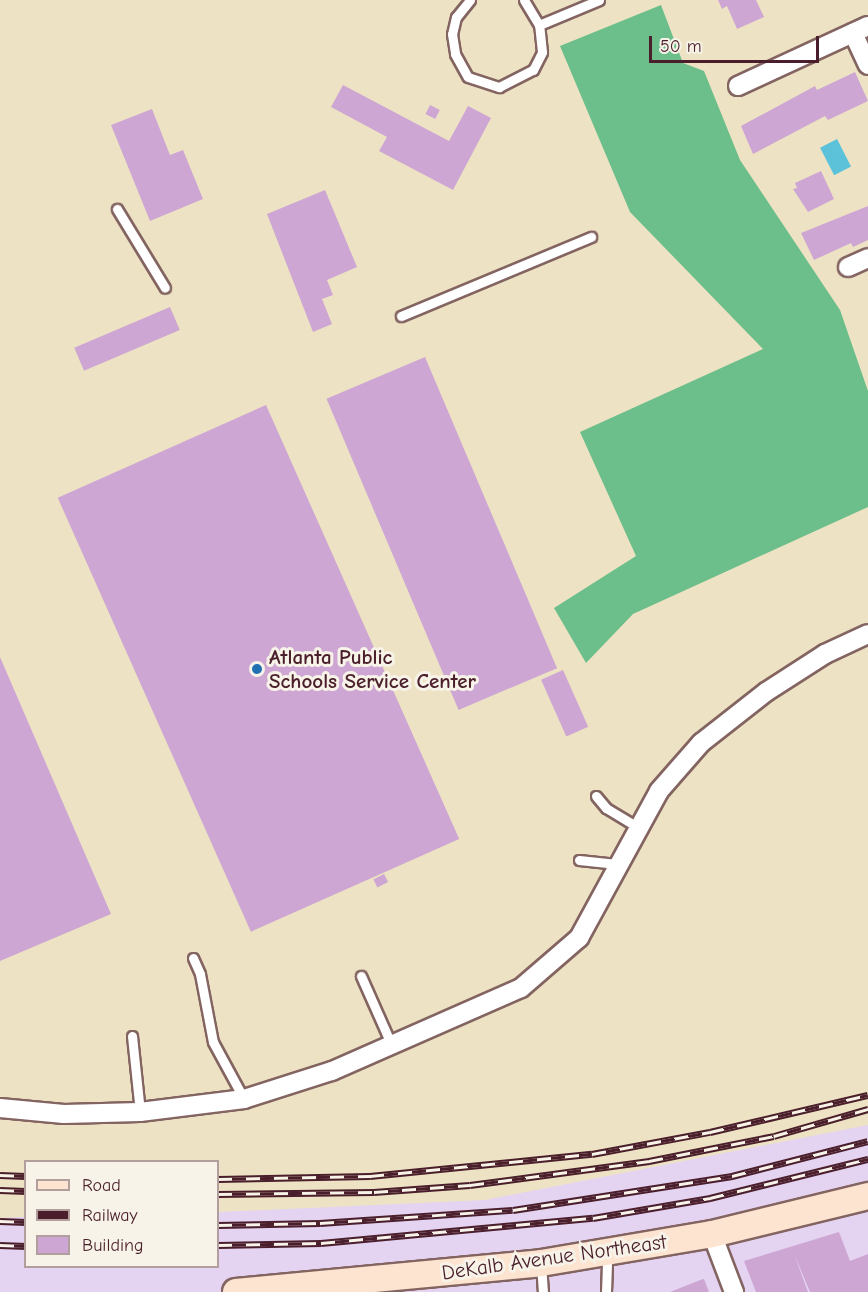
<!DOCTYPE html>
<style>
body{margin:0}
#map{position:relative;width:868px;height:1292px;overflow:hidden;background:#ede3c4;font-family:"Comic Neue",sans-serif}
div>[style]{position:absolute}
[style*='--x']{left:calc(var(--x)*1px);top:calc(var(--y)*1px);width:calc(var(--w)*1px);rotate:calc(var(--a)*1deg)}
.built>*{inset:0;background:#e4d3f1}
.forest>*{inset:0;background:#6cbe8a}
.water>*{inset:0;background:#5cc2da;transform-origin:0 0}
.building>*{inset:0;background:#cda6d3;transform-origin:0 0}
.roads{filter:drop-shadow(2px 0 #836461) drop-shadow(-2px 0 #836461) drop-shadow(0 2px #836461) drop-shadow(0 -2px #836461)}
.service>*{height:9px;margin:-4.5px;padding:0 4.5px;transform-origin:4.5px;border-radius:4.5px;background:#fff}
.minor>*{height:18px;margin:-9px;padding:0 9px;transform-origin:9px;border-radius:9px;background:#fff}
.secondary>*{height:26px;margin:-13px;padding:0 13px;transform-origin:13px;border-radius:13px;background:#fde4d0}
.rail>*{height:7px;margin-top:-3.5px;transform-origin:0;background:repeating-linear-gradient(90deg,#f7f3e8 0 14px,#4a1f2b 0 28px);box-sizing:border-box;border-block:2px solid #4a1f2b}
.dots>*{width:16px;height:16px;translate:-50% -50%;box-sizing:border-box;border:3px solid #f7f3e8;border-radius:50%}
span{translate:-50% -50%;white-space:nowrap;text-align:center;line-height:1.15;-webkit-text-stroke:6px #f7f3e8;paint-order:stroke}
.poi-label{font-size:21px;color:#4a1f2b;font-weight:700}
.left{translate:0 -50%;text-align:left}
.street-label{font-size:21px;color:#4a1f2b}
.legend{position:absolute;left:24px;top:1160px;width:195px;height:108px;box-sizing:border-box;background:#f7f3e8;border:2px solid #b29e9c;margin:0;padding:8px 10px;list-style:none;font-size:18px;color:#4a1f2b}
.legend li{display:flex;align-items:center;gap:12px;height:30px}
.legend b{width:30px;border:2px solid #b29e9c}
.scale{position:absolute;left:649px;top:36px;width:170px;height:27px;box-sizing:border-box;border:3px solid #4a1f2b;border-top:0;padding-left:8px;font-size:18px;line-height:21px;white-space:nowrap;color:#4a1f2b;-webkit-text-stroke:4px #f7f3e8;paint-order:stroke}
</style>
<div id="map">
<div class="built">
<div style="clip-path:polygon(868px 1125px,868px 1292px,0 1292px,0 1218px,25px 1217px,26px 1266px,218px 1266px,218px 1212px,485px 1200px)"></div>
</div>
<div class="forest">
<div style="clip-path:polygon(661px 5px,683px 63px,704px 71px,740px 160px,840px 310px,868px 391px,868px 507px,633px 614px,586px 663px,554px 608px,636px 556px,580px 432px,763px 349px,630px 212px,560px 46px)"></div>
</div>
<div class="water">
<div style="left:837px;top:139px;width:31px;height:19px;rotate:63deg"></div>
</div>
<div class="building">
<div style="clip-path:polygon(718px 0,756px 0,764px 17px,737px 29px,727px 6px,722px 9px)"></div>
<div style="clip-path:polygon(855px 72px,868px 101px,828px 120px,825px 116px,753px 154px,741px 126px,815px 86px,817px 90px)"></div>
<div style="clip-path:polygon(343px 85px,449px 141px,468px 106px,491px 118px,453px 190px,379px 151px,387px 137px,331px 107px)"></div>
<div style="left:430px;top:105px;width:11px;height:10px;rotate:27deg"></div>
<div style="clip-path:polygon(152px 109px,170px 155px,183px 150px,203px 199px,150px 221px,111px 125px)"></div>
<div style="clip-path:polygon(821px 171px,834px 199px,808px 212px,793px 189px,797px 188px,795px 183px)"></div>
<div style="clip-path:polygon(325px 190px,357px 267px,327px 280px,333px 295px,322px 299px,332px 324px,313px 332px,267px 214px)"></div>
<div style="clip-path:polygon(868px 206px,868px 240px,853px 247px,851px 243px,814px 260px,801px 233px)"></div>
<div style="left:170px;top:307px;width:25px;height:104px;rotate:67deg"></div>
<div style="left:425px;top:357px;width:338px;height:107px;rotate:67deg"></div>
<div style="left:266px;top:405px;width:475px;height:228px;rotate:66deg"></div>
<div style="clip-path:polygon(0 657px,111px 914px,0 961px)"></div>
<div style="left:563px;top:670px;width:62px;height:24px;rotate:66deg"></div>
<div style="left:384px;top:874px;width:9px;height:12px;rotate:63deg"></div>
<div style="clip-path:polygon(839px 1232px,850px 1261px,868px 1254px,868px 1292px,810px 1292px,794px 1254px,808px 1292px,756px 1292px,744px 1261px)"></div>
<div style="clip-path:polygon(704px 1279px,709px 1292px,670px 1292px,703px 1279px)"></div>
</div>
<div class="roads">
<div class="service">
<div style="--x:470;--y:0;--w:22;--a:129"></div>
<div style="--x:456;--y:17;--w:17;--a:103"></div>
<div style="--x:452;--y:34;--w:20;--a:81"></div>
<div style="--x:455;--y:54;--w:26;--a:61"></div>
<div style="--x:468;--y:77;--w:33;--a:18"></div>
<div style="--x:499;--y:87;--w:38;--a:-27"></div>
<div style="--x:533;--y:70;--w:20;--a:-63"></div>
<div style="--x:542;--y:52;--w:27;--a:-96"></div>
<div style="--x:539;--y:25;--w:29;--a:-121"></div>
<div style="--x:539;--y:25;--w:65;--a:-22.6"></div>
<div style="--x:117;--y:209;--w:92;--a:58.7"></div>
<div style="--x:401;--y:316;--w:206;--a:-22.6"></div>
<div style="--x:596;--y:796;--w:16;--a:50"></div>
<div style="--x:606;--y:808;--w:37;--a:31"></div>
<div style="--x:579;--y:860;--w:38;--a:6"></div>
<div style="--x:193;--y:958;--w:17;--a:66"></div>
<div style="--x:200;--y:974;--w:69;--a:79.2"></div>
<div style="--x:213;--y:1042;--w:65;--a:61.5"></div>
<div style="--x:361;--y:976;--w:77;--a:66.1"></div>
<div style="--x:132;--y:1036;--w:76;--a:84"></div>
<div style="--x:541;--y:1264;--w:28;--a:86"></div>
<div style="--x:606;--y:1292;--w:37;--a:-88"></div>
</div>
<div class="minor">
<div style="--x:853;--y:33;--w:35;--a:65"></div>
<div style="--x:738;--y:86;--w:143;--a:-24.8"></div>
<div style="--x:848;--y:267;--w:22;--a:-24"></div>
<div style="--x:0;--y:1108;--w:64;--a:5.4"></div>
<div style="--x:64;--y:1114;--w:76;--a:-1.5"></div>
<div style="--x:140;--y:1112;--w:105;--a:-7.1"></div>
<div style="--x:244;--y:1099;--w:92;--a:-17.7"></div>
<div style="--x:332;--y:1071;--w:206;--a:-23.7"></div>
<div style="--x:521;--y:988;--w:77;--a:-40.8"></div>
<div style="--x:579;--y:938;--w:167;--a:-61.4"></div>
<div style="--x:659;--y:791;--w:64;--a:-48.8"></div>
<div style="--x:701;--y:743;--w:83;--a:-38.1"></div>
<div style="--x:766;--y:692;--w:70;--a:-32.8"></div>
<div style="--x:825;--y:654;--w:47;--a:-24.9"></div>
<div style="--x:712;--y:1234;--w:62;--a:69.2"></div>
</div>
<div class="secondary">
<div style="--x:236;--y:1292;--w:306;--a:-5.4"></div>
<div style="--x:541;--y:1263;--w:173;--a:-9.6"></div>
<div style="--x:712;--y:1234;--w:161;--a:-13.7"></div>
</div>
</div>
<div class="rail">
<div style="--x:0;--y:1175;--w:26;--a:2"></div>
<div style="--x:218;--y:1179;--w:152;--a:-1.1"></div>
<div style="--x:370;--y:1176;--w:223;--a:-5.7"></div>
<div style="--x:592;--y:1154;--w:120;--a:-10.6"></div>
<div style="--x:710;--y:1132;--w:162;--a:-13.2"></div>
<div style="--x:0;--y:1190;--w:26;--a:2"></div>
<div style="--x:218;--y:1194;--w:156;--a:-0.7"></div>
<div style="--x:374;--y:1192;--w:96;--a:-4.2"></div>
<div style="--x:470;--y:1185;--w:181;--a:-7.6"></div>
<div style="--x:649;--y:1161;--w:127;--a:-11.3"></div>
<div style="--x:774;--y:1136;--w:98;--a:-16"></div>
<div style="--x:0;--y:1221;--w:26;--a:2"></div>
<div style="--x:218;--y:1225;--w:102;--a:-1.1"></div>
<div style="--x:320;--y:1223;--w:193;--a:-3.9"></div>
<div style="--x:513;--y:1210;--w:222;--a:-8.8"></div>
<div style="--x:732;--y:1176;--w:140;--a:-14.4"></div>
<div style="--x:0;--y:1245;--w:26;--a:2"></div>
<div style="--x:218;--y:1245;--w:103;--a:-1.1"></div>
<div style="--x:321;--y:1243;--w:273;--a:-5.3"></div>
<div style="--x:593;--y:1218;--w:119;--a:-9.7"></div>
<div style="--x:710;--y:1198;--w:163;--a:-13.9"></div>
</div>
<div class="dots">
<div style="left:257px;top:669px;background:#1f6fb2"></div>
</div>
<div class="poi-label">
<span class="left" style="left:269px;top:669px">Atlanta Public<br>Schools Service Center</span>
</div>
<div class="street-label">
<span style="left:554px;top:1257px;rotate:-8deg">DeKalb Avenue Northeast</span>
</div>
<ul class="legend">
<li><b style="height:8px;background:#fde4d0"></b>Road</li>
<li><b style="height:8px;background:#4a1f2b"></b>Railway</li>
<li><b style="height:16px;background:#cda6d3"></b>Building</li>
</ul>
<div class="scale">50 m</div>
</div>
